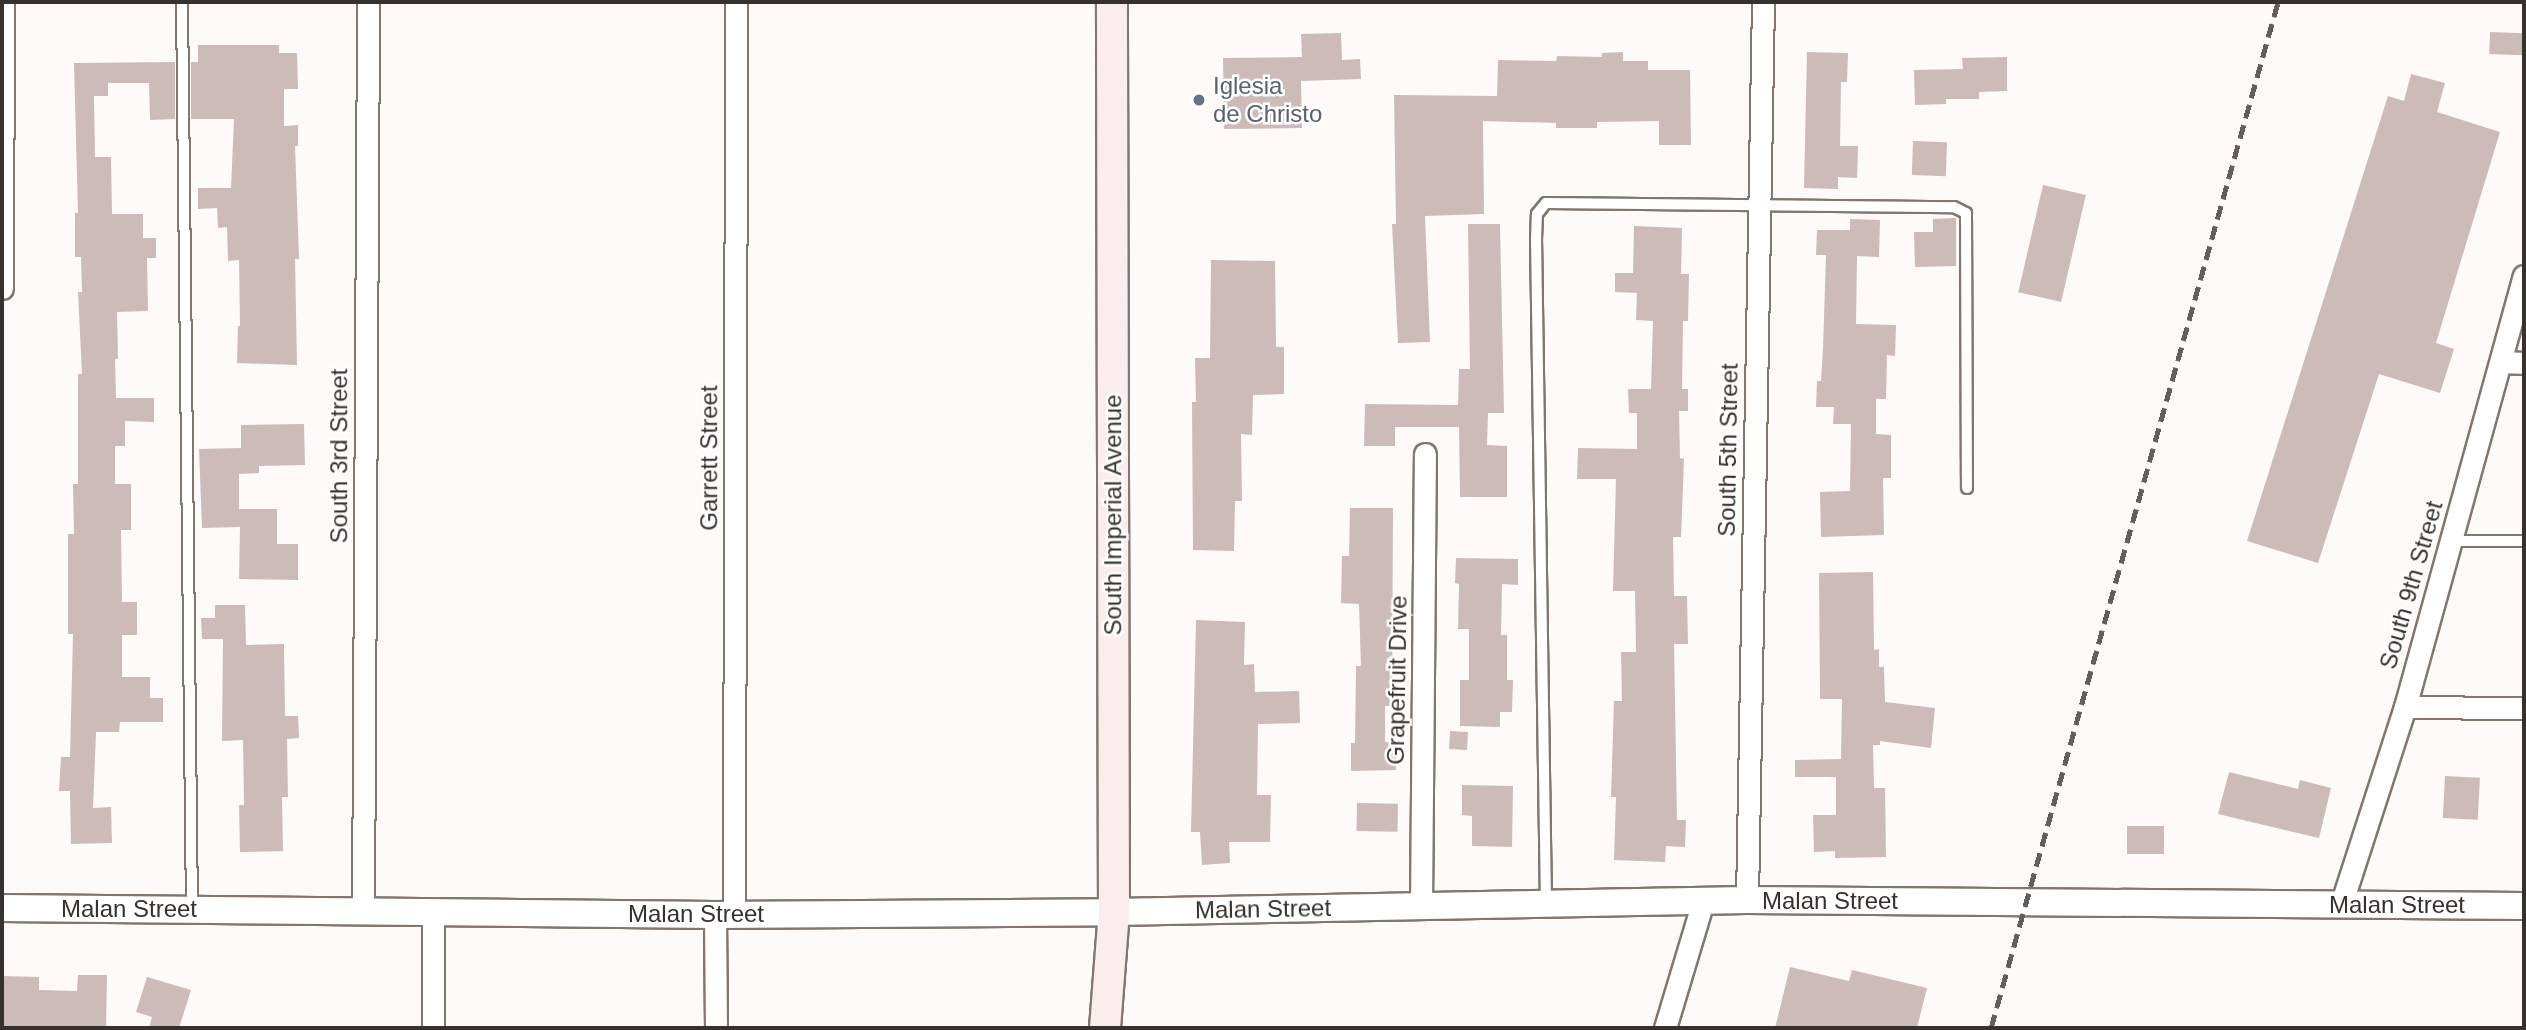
<!DOCTYPE html>
<style>
body{margin:0}
#map{position:relative;width:2526px;height:1030px;overflow:hidden;background:#fdfaf9;font-family:Arial,sans-serif}
div>[style]{position:absolute}
[style*='--x']{left:calc(var(--x)*1px);top:calc(var(--y)*1px);width:calc(var(--w)*1px);rotate:calc(var(--a)*1deg)}
.building>*{inset:0;background:#ccbbb9;transform-origin:0 0}
.roads{filter:drop-shadow(2px 0 #82766e) drop-shadow(-2px 0 #82766e) drop-shadow(0 2px #82766e) drop-shadow(0 -2px #82766e)}
.service>*{height:10px;margin:-5px;padding:0 5px;transform-origin:5px;border-radius:5px;background:#fff}
.minor>*{height:21px;margin:-10.5px;padding:0 10.5px;transform-origin:10.5px;border-radius:10.5px;background:#fff}
.tertiary>*{height:26px;margin:-13px;padding:0 13px;transform-origin:13px;border-radius:13px;background:#fff}
.secondary>*{height:30px;margin:-15px;padding:0 15px;transform-origin:15px;border-radius:15px;background:#fbeded}
.rail>*{height:5px;margin-top:-2.5px;transform-origin:0;background:repeating-linear-gradient(90deg,#635e5c 0 14px,transparent 0 21px)}
.dots>*{width:19px;height:19px;translate:-50% -50%;box-sizing:border-box;border:4px solid #fff;border-radius:50%}
span{translate:-50% -50%;white-space:nowrap;text-align:center;line-height:1.15;-webkit-text-stroke:5px #fff;paint-order:stroke}
.worship-label{font-size:24px;color:#5b616d}
.left{translate:0 -50%;text-align:left}
.street-label{font-size:24px;color:#36312e}
.frame{position:absolute;inset:0;border:4px solid #36312e;pointer-events:none}
</style>
<div id="map">
<div class="building">
<div style="left:2490px;top:32px;width:34px;height:22px;rotate:2deg"></div>
<div style="clip-path:polygon(1341px 33px,1342px 60px,1360px 59px,1361px 79px,1301px 81px,1302px 128px,1224px 129px,1223px 58px,1302px 57px,1301px 34px)"></div>
<div style="clip-path:polygon(198px 45px,279px 45px,279px 53px,297px 53px,298px 89px,284px 89px,284px 126px,298px 125px,298px 146px,295px 146px,299px 259px,295px 259px,297px 365px,237px 363px,238px 326px,240px 326px,239px 260px,228px 261px,227px 227px,218px 228px,217px 208px,198px 209px,198px 188px,231px 188px,234px 119px,191px 119px,191px 62px,198px 62px)"></div>
<div style="clip-path:polygon(1623px 52px,1623px 61px,1648px 61px,1648px 70px,1690px 70px,1691px 145px,1659px 145px,1659px 121px,1597px 122px,1597px 128px,1556px 128px,1556px 123px,1483px 121px,1484px 214px,1425px 216px,1430px 342px,1398px 343px,1392px 224px,1396px 224px,1394px 95px,1497px 96px,1498px 60px,1556px 61px,1557px 56px,1602px 57px,1602px 53px)"></div>
<div style="clip-path:polygon(1807px 52px,1848px 53px,1847px 82px,1841px 82px,1840px 146px,1858px 146px,1857px 178px,1838px 177px,1838px 189px,1804px 188px)"></div>
<div style="clip-path:polygon(2007px 57px,2007px 91px,1979px 92px,1979px 99px,1946px 99px,1946px 104px,1915px 105px,1914px 70px,1963px 69px,1962px 58px)"></div>
<div style="clip-path:polygon(175px 62px,175px 119px,150px 120px,149px 83px,108px 83px,108px 96px,94px 96px,95px 157px,111px 157px,112px 214px,143px 214px,143px 238px,156px 238px,156px 258px,147px 258px,148px 311px,117px 312px,118px 359px,115px 359px,116px 398px,154px 398px,154px 422px,125px 421px,125px 446px,115px 446px,115px 484px,131px 484px,131px 530px,121px 530px,122px 602px,137px 602px,137px 635px,122px 635px,122px 677px,150px 677px,150px 698px,163px 698px,163px 722px,120px 722px,119px 732px,96px 732px,93px 808px,111px 807px,112px 843px,71px 844px,70px 791px,59px 791px,61px 757px,70px 757px,73px 634px,68px 634px,68px 534px,74px 534px,73px 484px,78px 484px,78px 374px,82px 374px,78px 292px,82px 292px,81px 257px,75px 257px,75px 213px,78px 213px,74px 63px)"></div>
<div style="clip-path:polygon(2411px 74px,2445px 83px,2437px 112px,2500px 132px,2436px 343px,2454px 349px,2440px 393px,2379px 374px,2318px 563px,2247px 541px,2388px 96px,2404px 101px)"></div>
<div style="left:1913px;top:141px;width:34px;height:34px;rotate:2deg"></div>
<div style="left:2043px;top:185px;width:44px;height:110px;rotate:13deg"></div>
<div style="clip-path:polygon(1956px 218px,1956px 266px,1915px 267px,1914px 232px,1933px 232px,1933px 219px)"></div>
<div style="clip-path:polygon(1850px 219px,1880px 220px,1879px 257px,1857px 256px,1856px 324px,1896px 325px,1895px 356px,1887px 355px,1886px 399px,1876px 399px,1876px 434px,1891px 435px,1891px 478px,1883px 478px,1884px 535px,1821px 537px,1820px 492px,1850px 491px,1851px 424px,1833px 424px,1834px 407px,1816px 407px,1817px 381px,1821px 381px,1823px 349px,1826px 255px,1816px 255px,1817px 230px,1850px 230px)"></div>
<div style="clip-path:polygon(1468px 224px,1500px 224px,1504px 413px,1488px 413px,1487px 445px,1507px 446px,1507px 497px,1460px 497px,1459px 427px,1395px 427px,1395px 446px,1364px 446px,1365px 404px,1458px 405px,1459px 369px,1470px 369px)"></div>
<div style="clip-path:polygon(1634px 226px,1682px 228px,1681px 274px,1689px 274px,1688px 321px,1683px 321px,1682px 389px,1688px 389px,1688px 411px,1679px 411px,1680px 458px,1684px 459px,1681px 537px,1673px 537px,1674px 596px,1687px 596px,1688px 644px,1674px 644px,1677px 820px,1686px 820px,1685px 847px,1666px 846px,1665px 862px,1614px 860px,1616px 797px,1611px 797px,1614px 701px,1622px 701px,1621px 652px,1636px 652px,1635px 591px,1613px 591px,1616px 479px,1577px 479px,1578px 448px,1637px 449px,1637px 413px,1629px 413px,1628px 389px,1651px 389px,1653px 321px,1636px 320px,1637px 293px,1615px 292px,1615px 273px,1633px 273px)"></div>
<div style="clip-path:polygon(1211px 260px,1275px 261px,1276px 347px,1284px 347px,1284px 394px,1253px 395px,1252px 435px,1241px 434px,1242px 501px,1235px 501px,1234px 551px,1193px 550px,1192px 402px,1196px 402px,1195px 358px,1210px 358px)"></div>
<div style="clip-path:polygon(304px 424px,305px 465px,259px 466px,259px 473px,239px 474px,239px 509px,277px 509px,277px 544px,298px 544px,298px 580px,239px 579px,240px 527px,202px 528px,199px 449px,241px 448px,241px 425px)"></div>
<div style="clip-path:polygon(1350px 508px,1393px 508px,1392px 706px,1385px 706px,1385px 742px,1396px 742px,1396px 770px,1351px 771px,1351px 743px,1355px 743px,1356px 666px,1361px 666px,1359px 604px,1341px 603px,1342px 556px,1349px 556px)"></div>
<div style="clip-path:polygon(1456px 558px,1518px 559px,1518px 585px,1502px 584px,1501px 635px,1507px 635px,1507px 680px,1513px 680px,1512px 712px,1500px 712px,1500px 727px,1460px 726px,1460px 680px,1469px 680px,1469px 629px,1458px 629px,1459px 584px,1455px 583px)"></div>
<div style="clip-path:polygon(1873px 572px,1874px 650px,1879px 649px,1879px 667px,1884px 667px,1885px 702px,1935px 708px,1931px 748px,1880px 741px,1880px 745px,1873px 745px,1874px 788px,1885px 788px,1886px 857px,1835px 858px,1835px 851px,1814px 852px,1813px 815px,1836px 815px,1836px 777px,1795px 777px,1795px 760px,1841px 759px,1842px 699px,1820px 699px,1819px 573px)"></div>
<div style="clip-path:polygon(215px 605px,245px 605px,246px 645px,284px 644px,285px 716px,298px 716px,299px 738px,287px 739px,288px 797px,282px 797px,283px 851px,240px 852px,239px 805px,244px 805px,243px 740px,222px 741px,223px 639px,202px 639px,201px 618px,215px 618px)"></div>
<div style="clip-path:polygon(1196px 620px,1245px 622px,1244px 665px,1254px 664px,1255px 692px,1299px 691px,1300px 723px,1258px 724px,1257px 795px,1271px 795px,1270px 842px,1229px 842px,1230px 863px,1202px 865px,1200px 832px,1191px 832px)"></div>
<div style="left:1450px;top:731px;width:18px;height:18px;rotate:3deg"></div>
<div style="clip-path:polygon(2229px 772px,2298px 789px,2300px 780px,2331px 788px,2319px 838px,2218px 814px)"></div>
<div style="left:2445px;top:776px;width:35px;height:42px;rotate:3deg"></div>
<div style="clip-path:polygon(1462px 785px,1513px 786px,1512px 847px,1472px 846px,1472px 816px,1462px 815px)"></div>
<div style="left:1357px;top:803px;width:41px;height:28px;rotate:1deg"></div>
<div style="left:2127px;top:826px;width:37px;height:28px"></div>
<div style="clip-path:polygon(1790px 967px,1849px 981px,1852px 970px,1927px 988px,1917px 1028px,1775px 1028px)"></div>
<div style="clip-path:polygon(78px 975px,107px 975px,106px 1028px,2px 1028px,2px 976px,39px 977px,39px 990px,77px 991px)"></div>
<div style="clip-path:polygon(147px 977px,191px 990px,179px 1028px,149px 1028px,152px 1017px,136px 1012px)"></div>
</div>
<div class="roads">
<div class="service">
<div style="--x:182;--y:2;--w:907;--a:89.37"></div>
<div style="--x:2451;--y:541;--w:73;--a:0"></div>
<div style="--x:1546;--y:904;--w:664;--a:-90.86"></div>
<div style="--x:1536;--y:240;--w:26;--a:-88"></div>
<div style="--x:1537;--y:214;--w:14;--a:-51"></div>
<div style="--x:1546;--y:203;--w:408;--a:0.6"></div>
<div style="--x:1954;--y:207;--w:13;--a:27"></div>
<div style="--x:1966;--y:213;--w:275;--a:89.8"></div>
</div>
<div class="minor">
<div style="--x:2;--y:288;--w:286;--a:-89.8"></div>
<div style="--x:2501;--y:362;--w:23;--a:2"></div>
<div style="--x:2405;--y:707;--w:119;--a:0.5"></div>
<div style="--x:1747;--y:900;--w:898;--a:-88.98"></div>
<div style="--x:2341;--y:905;--w:208;--a:-72.1"></div>
<div style="--x:2405;--y:707;--w:447;--a:-74.6"></div>
<div style="--x:1421;--y:906;--w:452;--a:-89.5"></div>
<div style="--x:363;--y:911;--w:909;--a:-89.68"></div>
<div style="--x:433;--y:914;--w:114;--a:90"></div>
<div style="--x:734;--y:914;--w:912;--a:-89.87"></div>
<div style="--x:715;--y:915;--w:113;--a:89.5"></div>
<div style="--x:1665;--y:1028;--w:133;--a:-73.3"></div>
</div>
<div class="tertiary">
<div style="--x:2;--y:908;--w:713;--a:0.56"></div>
<div style="--x:715;--y:915;--w:399;--a:-0.4"></div>
<div style="--x:1114;--y:912;--w:633;--a:-1.09"></div>
<div style="--x:1747;--y:900;--w:777;--a:0.44"></div>
</div>
<div class="secondary">
<div style="--x:1105;--y:1028;--w:116;--a:-85.6"></div>
<div style="--x:1114;--y:912;--w:910;--a:-90.13"></div>
</div>
</div>
<div class="rail">
<div style="--x:1991;--y:1028;--w:1065;--a:-74.37"></div>
</div>
<div class="dots">
<div style="left:1199px;top:100px;background:#6b7280"></div>
</div>
<div class="worship-label">
<span class="left" style="left:1213px;top:100px">Iglesia<br>de Christo</span>
</div>
<div class="street-label">
<span style="left:1728px;top:450px;rotate:-89deg">South 5th Street</span>
<span style="left:339px;top:456px;rotate:-90deg">South 3rd Street</span>
<span style="left:709px;top:458px;rotate:-90deg">Garrett Street</span>
<span style="left:1113px;top:515px;rotate:-90deg">South Imperial Avenue</span>
<span style="left:2411px;top:585px;rotate:-74deg">South 9th Street</span>
<span style="left:1397px;top:680px;rotate:-89deg">Grapefruit Drive</span>
<span style="left:1830px;top:901px">Malan Street</span>
<span style="left:2397px;top:905px">Malan Street</span>
<span style="left:129px;top:909px">Malan Street</span>
<span style="left:1263px;top:909px;rotate:-1deg">Malan Street</span>
<span style="left:696px;top:914px">Malan Street</span>
</div>
<div class="frame"></div>
</div>
